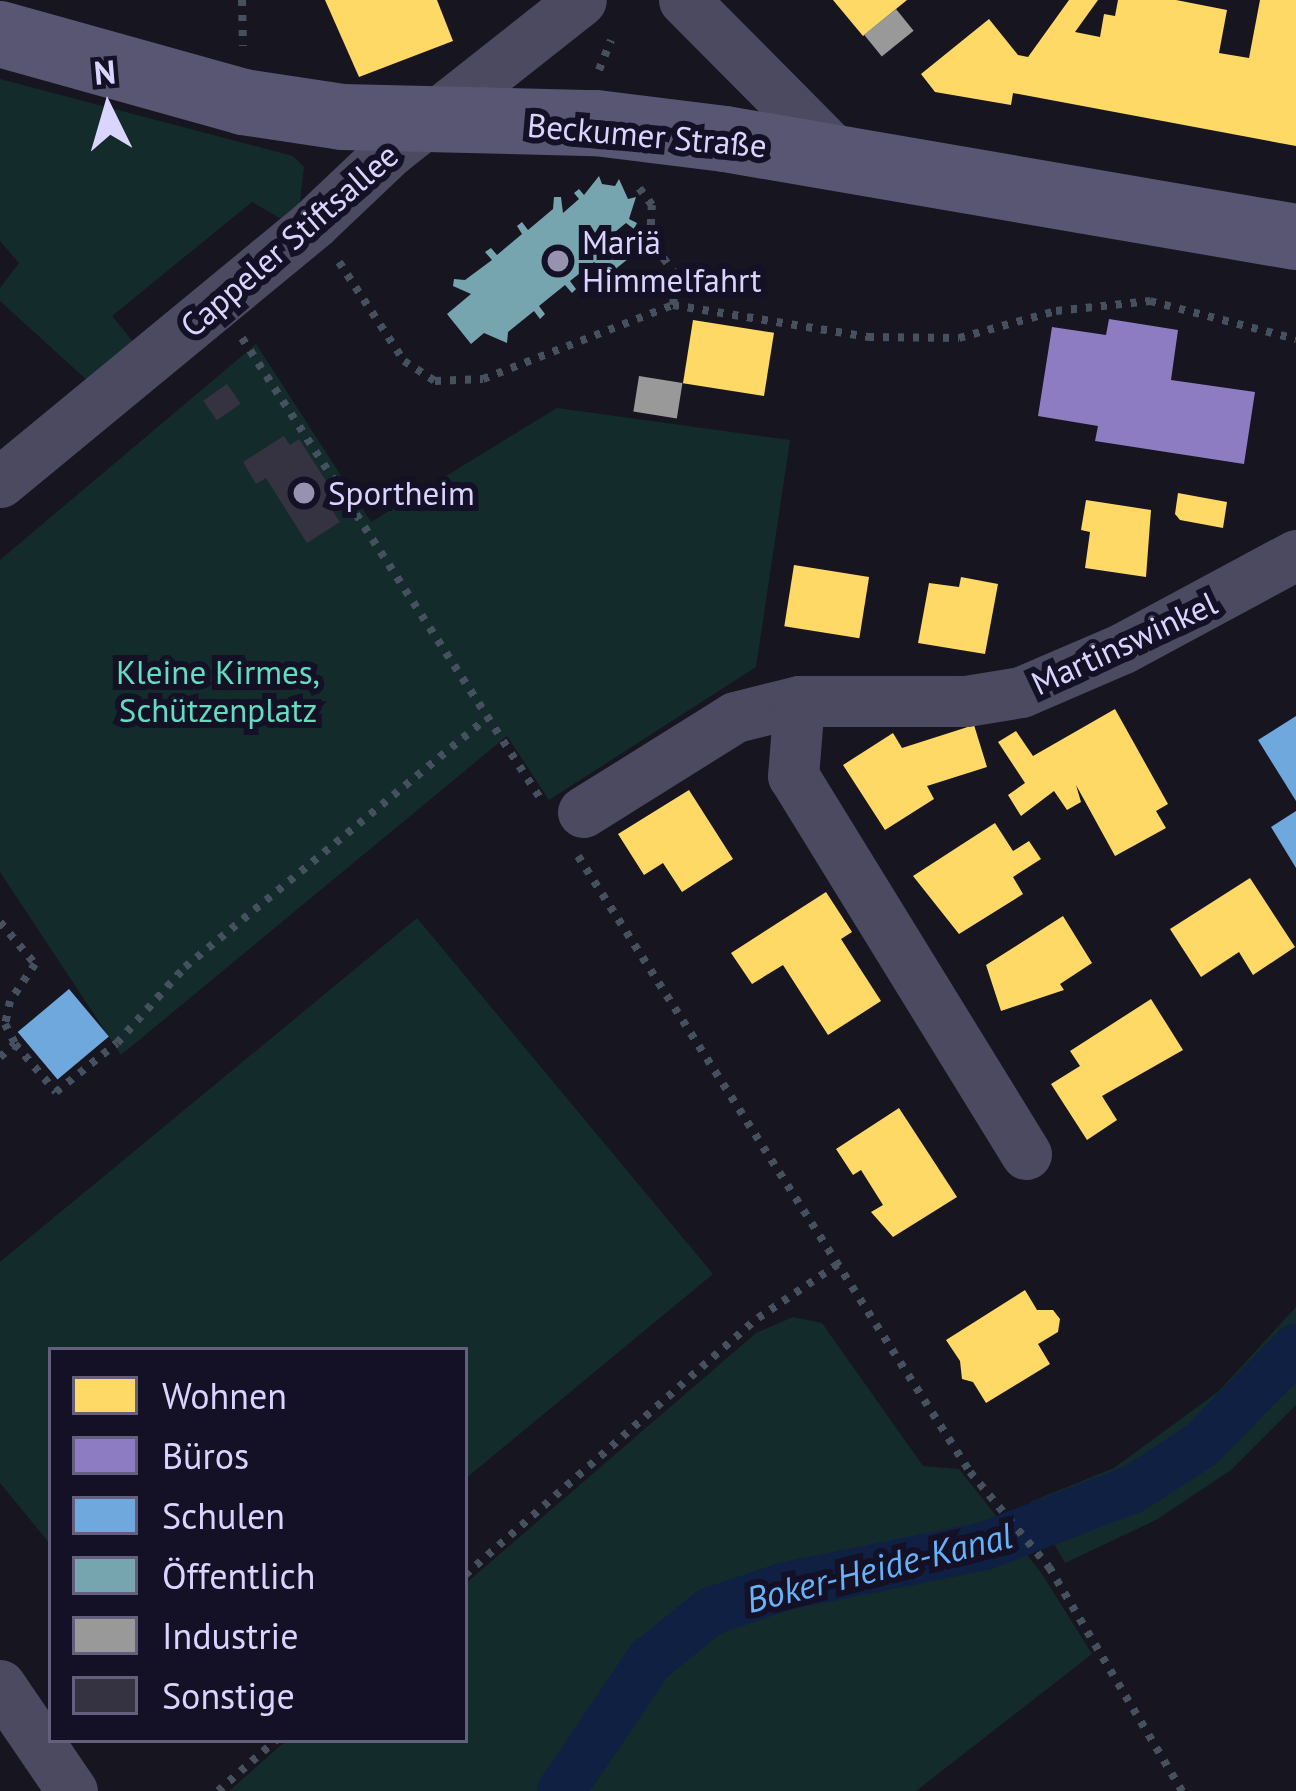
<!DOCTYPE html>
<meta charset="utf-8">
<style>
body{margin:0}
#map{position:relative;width:1296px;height:1791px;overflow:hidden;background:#171520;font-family:"PT Sans",sans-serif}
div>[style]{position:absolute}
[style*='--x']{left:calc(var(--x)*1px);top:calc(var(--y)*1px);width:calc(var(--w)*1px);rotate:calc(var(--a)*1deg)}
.green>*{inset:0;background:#142b2c}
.homes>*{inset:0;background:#ffd966;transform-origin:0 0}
.offices>*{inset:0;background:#8e7cc3}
.schools>*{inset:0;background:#6fa8dc;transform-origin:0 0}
.public>*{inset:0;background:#76a5af}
.industry>*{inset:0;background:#999;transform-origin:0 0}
.canal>*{height:48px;margin:-24px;padding:0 24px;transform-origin:24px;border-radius:24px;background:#0f2043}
.building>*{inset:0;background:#353342;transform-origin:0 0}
.path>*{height:8px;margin-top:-4px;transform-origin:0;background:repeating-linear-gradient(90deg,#465160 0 6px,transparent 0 15px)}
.street>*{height:51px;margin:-25.5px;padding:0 25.5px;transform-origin:25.5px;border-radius:25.5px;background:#4b4a61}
.secondary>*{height:66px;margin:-33px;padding:0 33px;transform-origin:33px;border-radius:33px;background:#585673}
.dots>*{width:33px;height:33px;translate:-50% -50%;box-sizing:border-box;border:6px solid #141025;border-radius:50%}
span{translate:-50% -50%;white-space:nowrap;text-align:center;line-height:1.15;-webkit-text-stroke:12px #141025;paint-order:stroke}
.street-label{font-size:33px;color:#dad5fe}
.poi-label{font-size:33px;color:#dad5fe}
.left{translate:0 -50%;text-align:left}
.park-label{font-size:33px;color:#63dcc0}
.water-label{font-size:36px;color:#66b3fa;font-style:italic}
.legend{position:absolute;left:48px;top:1347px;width:420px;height:396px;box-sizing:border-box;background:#141025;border:3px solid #635f7c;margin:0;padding:15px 21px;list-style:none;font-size:36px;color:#dad5fe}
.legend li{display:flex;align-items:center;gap:24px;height:60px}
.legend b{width:60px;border:3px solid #635f7c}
.north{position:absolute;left:48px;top:48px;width:120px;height:120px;-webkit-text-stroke:9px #141025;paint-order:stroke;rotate:355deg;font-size:33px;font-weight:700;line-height:48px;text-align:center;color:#dad5fe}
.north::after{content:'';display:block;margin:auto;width:42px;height:54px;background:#dad5fe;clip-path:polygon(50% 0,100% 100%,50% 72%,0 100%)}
</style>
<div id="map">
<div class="green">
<div style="clip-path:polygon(0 79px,293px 156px,304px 167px,299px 210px,285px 221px,252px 202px,112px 316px,135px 344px,89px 382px,0 301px,0 288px,19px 263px,0 241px)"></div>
<div style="clip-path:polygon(256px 344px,371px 522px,557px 408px,790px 440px,756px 667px,549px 800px,507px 736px,121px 1055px,0 872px,0 560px)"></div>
<div style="clip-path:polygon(417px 918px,713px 1274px,465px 1479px,465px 1350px,51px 1350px,51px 1545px,0 1483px,0 1262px)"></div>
<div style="clip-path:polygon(1296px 1307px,1296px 1405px,1231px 1470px,1156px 1520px,1065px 1563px,1030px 1502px,1114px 1468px,1219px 1391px)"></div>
<div style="clip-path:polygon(793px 1317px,822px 1323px,923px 1466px,959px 1469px,1042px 1574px,1092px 1654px,916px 1791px,229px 1791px,287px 1740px,465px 1740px,465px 1584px,756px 1333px)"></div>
</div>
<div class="homes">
<div style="clip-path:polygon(325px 0,437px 0,453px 41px,359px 77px)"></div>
<div style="clip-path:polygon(833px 0,907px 0,863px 36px)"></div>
<div style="clip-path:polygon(1069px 0,1098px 0,1075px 32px,1100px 37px,1104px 14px,1115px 16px,1118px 0,1176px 0,1227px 10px,1219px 53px,1249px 58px,1260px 0,1296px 0,1296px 146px,1013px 93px,1011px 105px,935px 92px,921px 74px,989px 19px,1018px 55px,1028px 57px)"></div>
<div style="left:693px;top:320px;width:82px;height:64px;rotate:9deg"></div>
<div style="clip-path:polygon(1178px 493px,1227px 502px,1223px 528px,1180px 520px,1175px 514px)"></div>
<div style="clip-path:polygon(1086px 500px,1151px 510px,1146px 577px,1085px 568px,1090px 532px,1081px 530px)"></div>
<div style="left:794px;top:565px;width:76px;height:62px;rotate:9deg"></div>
<div style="clip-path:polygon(961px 577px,998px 584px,985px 654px,918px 643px,929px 583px,959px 587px)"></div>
<div style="clip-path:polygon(1115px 709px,1168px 804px,1156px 811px,1166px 828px,1115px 856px,1076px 785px,1081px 802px,1067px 810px,1054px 791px,1021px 816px,1008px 795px,1025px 783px,998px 742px,1016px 731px,1033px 756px)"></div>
<div style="clip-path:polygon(974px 725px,987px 767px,927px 786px,934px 799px,885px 830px,843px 765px,893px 733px,902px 748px)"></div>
<div style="clip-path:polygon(689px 790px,733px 859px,682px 892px,663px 863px,644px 875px,618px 834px)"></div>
<div style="clip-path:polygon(995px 823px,1013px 851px,1029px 841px,1041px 859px,1013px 877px,1023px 894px,959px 934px,913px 876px)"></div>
<div style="clip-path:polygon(1250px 878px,1295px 947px,1253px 975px,1239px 952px,1201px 977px,1170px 929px)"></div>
<div style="clip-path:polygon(826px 892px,852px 932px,841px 939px,881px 1001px,828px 1035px,783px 965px,752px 984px,731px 953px)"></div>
<div style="clip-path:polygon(1063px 916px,1092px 963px,1060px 984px,1064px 990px,1001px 1011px,986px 965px)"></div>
<div style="clip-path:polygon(1151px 999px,1183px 1050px,1102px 1096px,1117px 1120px,1087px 1140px,1051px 1084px,1080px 1066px,1070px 1051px)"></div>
<div style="clip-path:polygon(899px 1108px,957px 1197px,893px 1237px,871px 1212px,883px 1205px,861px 1170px,853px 1175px,836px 1149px)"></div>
<div style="clip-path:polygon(1025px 1290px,1037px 1310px,1053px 1310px,1060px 1319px,1058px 1332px,1038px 1344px,1050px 1364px,986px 1403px,973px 1382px,962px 1379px,960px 1361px,946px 1340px)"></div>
</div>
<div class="offices">
<div style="clip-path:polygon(1109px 319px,1178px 330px,1171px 380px,1255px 392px,1244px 464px,1095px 441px,1098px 426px,1038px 416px,1052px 327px,1106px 335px)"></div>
</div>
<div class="schools">
<div style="clip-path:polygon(1296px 716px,1296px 801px,1258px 740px)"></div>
<div style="clip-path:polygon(1296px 811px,1296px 868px,1271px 827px)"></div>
<div style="left:69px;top:989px;width:62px;height:67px;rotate:50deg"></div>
</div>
<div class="public">
<div style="clip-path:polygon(599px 176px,602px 184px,615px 186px,619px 179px,628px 199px,636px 197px,629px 219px,637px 223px,634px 229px,626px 223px,615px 232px,633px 255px,608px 275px,594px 262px,570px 281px,576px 289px,572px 293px,565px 285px,539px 306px,545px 314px,540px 319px,534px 311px,508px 332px,507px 343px,484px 333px,471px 344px,447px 314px,471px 294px,453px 286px,454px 279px,465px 280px,492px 260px,485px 252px,491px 248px,497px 255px,522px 234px,517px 226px,522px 222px,528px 230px,553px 209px,554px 197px,561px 197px,563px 213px,579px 199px,574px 193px,579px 189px,584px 195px)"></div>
</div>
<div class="industry">
<div style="left:896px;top:9px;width:28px;height:41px;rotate:51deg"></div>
<div style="left:639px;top:376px;width:44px;height:36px;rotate:9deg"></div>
</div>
<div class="canal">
<div style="--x:561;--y:1791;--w:158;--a:-55.8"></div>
<div style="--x:650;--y:1660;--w:78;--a:-38.8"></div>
<div style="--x:711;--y:1611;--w:79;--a:-18.4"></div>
<div style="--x:786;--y:1586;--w:203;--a:-11.4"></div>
<div style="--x:985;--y:1546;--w:161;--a:-21.1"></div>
<div style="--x:1135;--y:1488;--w:79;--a:-33.1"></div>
<div style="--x:1201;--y:1445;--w:136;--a:-45.6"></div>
</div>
<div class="building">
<div style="left:227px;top:384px;width:24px;height:29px;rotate:55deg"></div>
<div style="clip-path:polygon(284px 436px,290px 445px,299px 439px,339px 501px,330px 507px,340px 522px,307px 543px,266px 478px,256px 484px,243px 462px)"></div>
</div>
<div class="path">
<div style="--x:242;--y:0;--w:46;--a:88.8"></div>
<div style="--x:599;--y:70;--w:32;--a:-68"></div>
<div style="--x:339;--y:262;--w:118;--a:56.7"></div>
<div style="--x:404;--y:361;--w:37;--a:33"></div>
<div style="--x:435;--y:381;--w:48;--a:-2.4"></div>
<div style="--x:483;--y:379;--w:204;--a:-21.3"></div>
<div style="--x:673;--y:305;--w:30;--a:-84"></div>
<div style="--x:676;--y:275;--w:44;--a:-126.6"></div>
<div style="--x:650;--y:240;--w:35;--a:-87"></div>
<div style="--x:652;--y:205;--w:26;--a:-127"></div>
<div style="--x:673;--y:305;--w:198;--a:9.3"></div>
<div style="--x:868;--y:337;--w:91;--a:0.6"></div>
<div style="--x:959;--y:338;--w:101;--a:-15.6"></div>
<div style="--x:1056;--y:311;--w:95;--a:-6.1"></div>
<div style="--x:1150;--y:301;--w:151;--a:14.6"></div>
<div style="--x:242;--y:338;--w:548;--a:57.06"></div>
<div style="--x:578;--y:856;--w:730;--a:57.53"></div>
<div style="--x:970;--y:1472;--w:124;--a:50.3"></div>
<div style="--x:1049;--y:1567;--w:261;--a:59.3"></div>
<div style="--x:0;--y:922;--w:55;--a:50.2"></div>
<div style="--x:35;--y:964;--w:45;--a:124"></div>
<div style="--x:10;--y:1001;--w:24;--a:102"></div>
<div style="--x:5;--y:1024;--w:22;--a:63"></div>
<div style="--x:0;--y:1057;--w:20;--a:-41"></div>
<div style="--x:15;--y:1044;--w:63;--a:49.5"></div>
<div style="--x:56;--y:1092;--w:78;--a:-38.8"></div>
<div style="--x:117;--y:1043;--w:102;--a:-48.2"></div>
<div style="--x:185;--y:967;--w:390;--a:-39.5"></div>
<div style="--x:465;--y:1575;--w:390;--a:-41.3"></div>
<div style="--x:758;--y:1318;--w:97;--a:-34"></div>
<div style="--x:218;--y:1791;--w:77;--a:-41.3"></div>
</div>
<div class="street">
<div style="--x:684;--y:0;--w:220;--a:45.2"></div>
<div style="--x:0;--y:482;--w:407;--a:-39.5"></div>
<div style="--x:314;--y:223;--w:105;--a:-43.5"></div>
<div style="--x:390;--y:151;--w:243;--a:-38.3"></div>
<div style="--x:583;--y:812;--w:179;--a:-32"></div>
<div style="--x:735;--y:717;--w:66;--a:-14"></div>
<div style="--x:1026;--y:1154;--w:444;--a:-121.6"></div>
<div style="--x:793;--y:776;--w:75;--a:-85.4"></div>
<div style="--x:799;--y:701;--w:167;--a:0"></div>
<div style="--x:966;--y:701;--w:56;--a:-9.3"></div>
<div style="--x:1021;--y:692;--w:111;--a:-23.3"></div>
<div style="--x:1123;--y:648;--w:196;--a:-28.3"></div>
<div style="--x:0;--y:1685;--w:128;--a:55.8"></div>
</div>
<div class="secondary">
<div style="--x:0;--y:34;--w:252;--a:15.6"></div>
<div style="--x:243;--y:102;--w:100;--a:8.6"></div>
<div style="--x:342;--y:117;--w:254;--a:1.4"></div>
<div style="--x:596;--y:123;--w:130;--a:7.1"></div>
<div style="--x:725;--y:139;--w:579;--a:9.74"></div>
</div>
<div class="dots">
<div style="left:558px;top:261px;background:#9692b0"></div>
<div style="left:304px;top:493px;background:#9692b0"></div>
</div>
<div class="street-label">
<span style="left:647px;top:135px;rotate:5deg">Beckumer Straße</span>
<span style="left:289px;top:240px;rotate:-41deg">Cappeler Stiftsallee</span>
<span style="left:1124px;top:643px;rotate:-25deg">Martinswinkel</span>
</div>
<div class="poi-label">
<span class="left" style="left:582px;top:261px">Mariä<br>Himmelfahrt</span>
<span class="left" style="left:328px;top:493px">Sportheim</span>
</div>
<div class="park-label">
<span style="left:218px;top:691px">Kleine Kirmes,<br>Schützenplatz</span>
</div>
<div class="water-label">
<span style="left:879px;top:1567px;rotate:-14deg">Boker-Heide-Kanal</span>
</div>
<ul class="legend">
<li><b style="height:33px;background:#ffd966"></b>Wohnen</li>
<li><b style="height:33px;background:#8e7cc3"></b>Büros</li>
<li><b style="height:33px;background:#6fa8dc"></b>Schulen</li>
<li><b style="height:33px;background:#76a5af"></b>Öffentlich</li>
<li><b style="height:33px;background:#999"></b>Industrie</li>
<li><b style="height:33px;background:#353342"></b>Sonstige</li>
</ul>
<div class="north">N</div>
</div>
